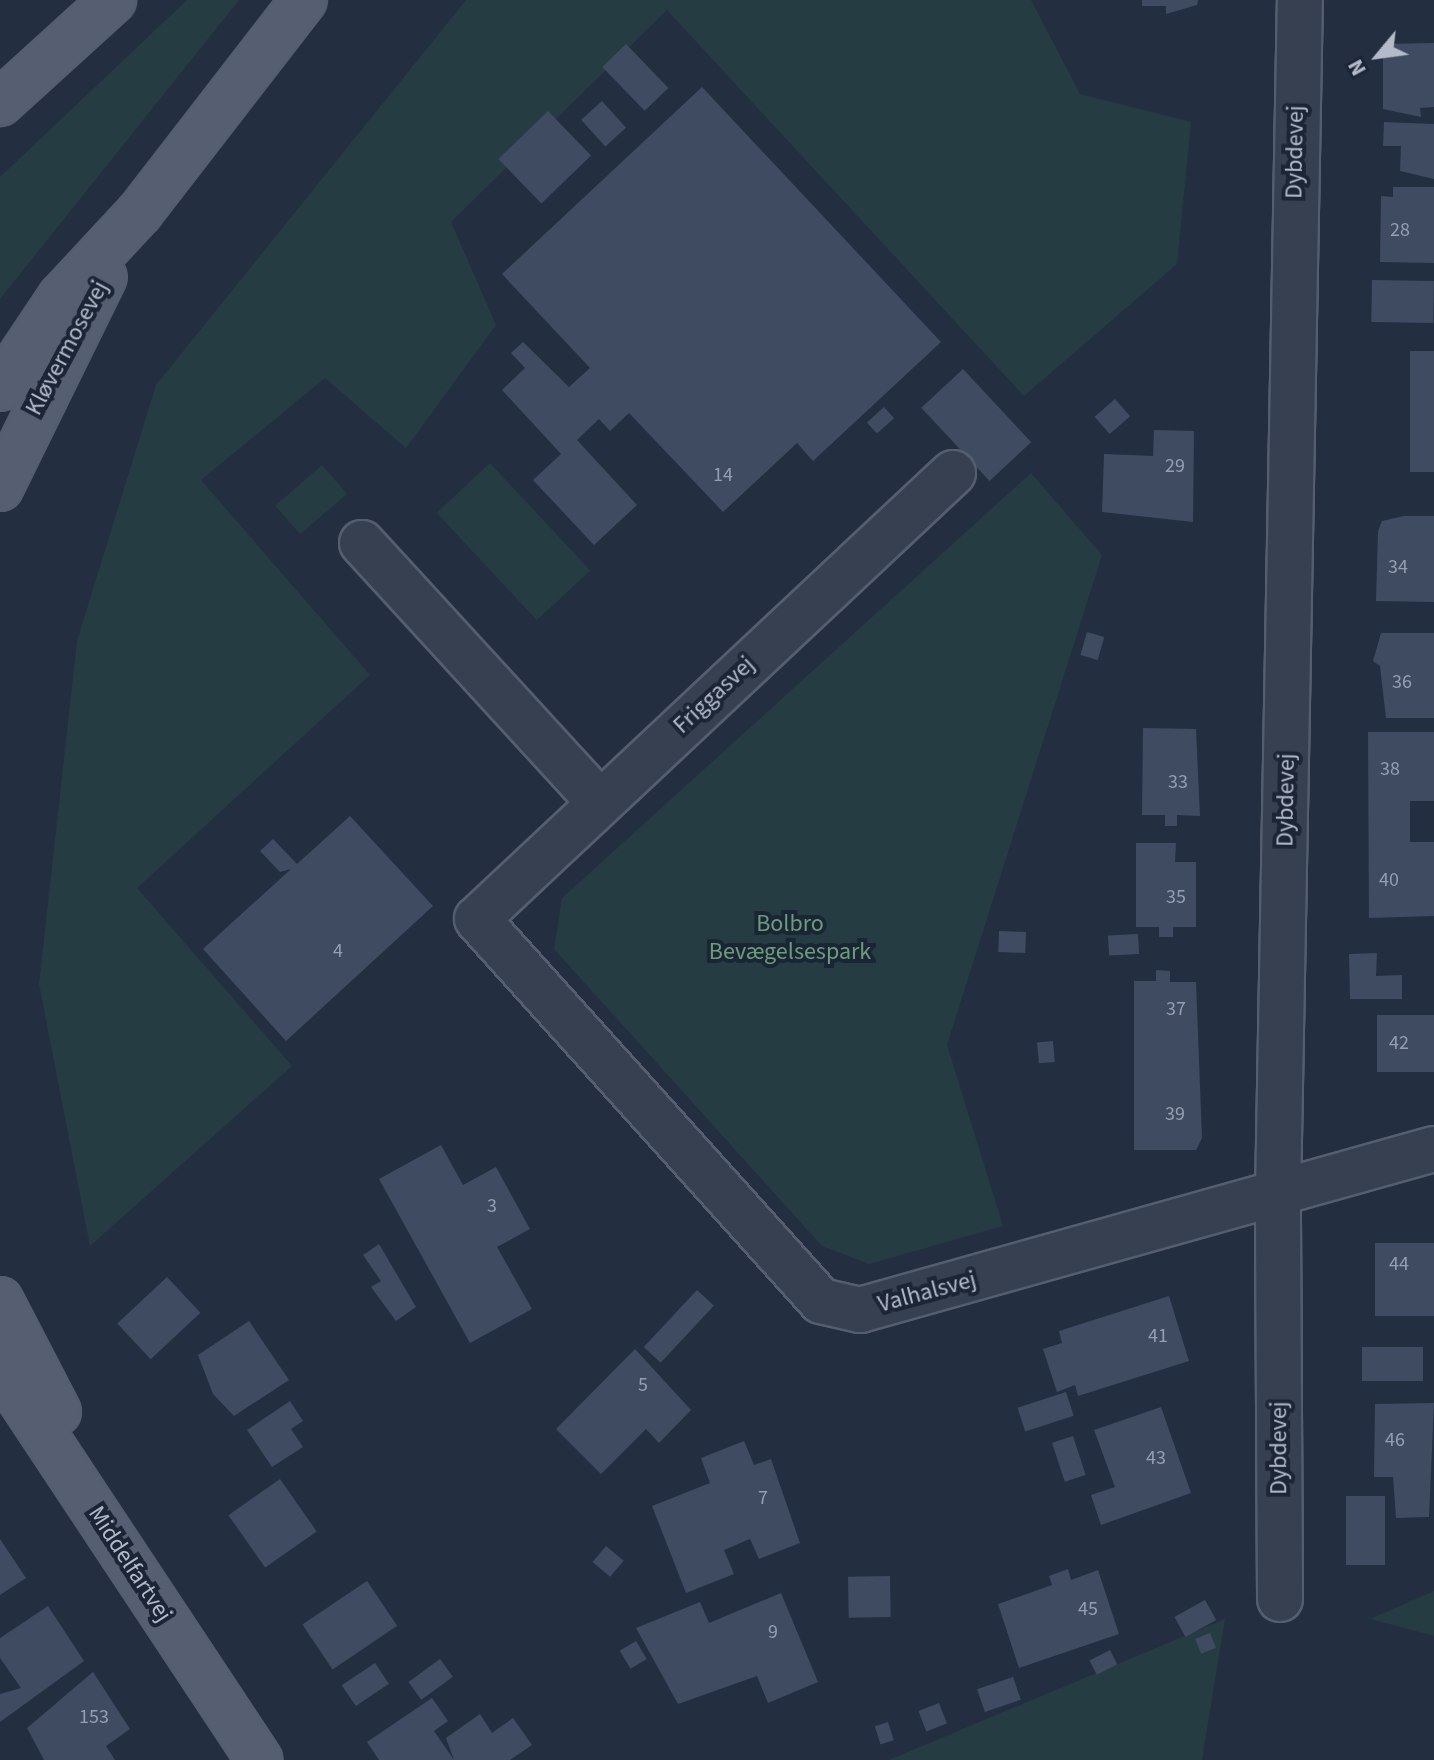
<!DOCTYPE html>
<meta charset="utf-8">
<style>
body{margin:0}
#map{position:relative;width:1434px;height:1760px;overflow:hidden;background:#232e41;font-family:"Source Sans 3",sans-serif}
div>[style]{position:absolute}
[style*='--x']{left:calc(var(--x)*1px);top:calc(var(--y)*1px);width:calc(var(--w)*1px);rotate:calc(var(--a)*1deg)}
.green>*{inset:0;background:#253d42;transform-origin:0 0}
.building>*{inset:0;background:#3e4b61;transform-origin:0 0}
.roads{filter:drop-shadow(2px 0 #555e6e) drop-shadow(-2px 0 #555e6e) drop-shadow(0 2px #555e6e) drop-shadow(0 -2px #555e6e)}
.minor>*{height:44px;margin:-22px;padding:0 22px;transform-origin:22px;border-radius:22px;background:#374050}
.major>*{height:44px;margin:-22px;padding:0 22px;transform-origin:22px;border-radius:22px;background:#555f71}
span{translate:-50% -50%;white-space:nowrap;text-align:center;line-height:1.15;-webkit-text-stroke:8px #1c2536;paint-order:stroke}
.number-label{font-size:20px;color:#969fb0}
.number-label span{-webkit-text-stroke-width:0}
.street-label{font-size:24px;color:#b3bbcb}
.park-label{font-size:24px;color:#699e78}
.north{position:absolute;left:1338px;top:16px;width:80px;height:80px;-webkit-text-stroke:6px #1c2536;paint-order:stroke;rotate:241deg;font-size:22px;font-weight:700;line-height:32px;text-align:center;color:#b3bbcb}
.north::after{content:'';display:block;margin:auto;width:28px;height:36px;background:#b3bbcb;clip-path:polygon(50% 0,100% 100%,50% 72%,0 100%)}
</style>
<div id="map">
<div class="green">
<div style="clip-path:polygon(187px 0,239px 0,0 299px,0 177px)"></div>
<div style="clip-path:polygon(466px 0,1031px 0,1080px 94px,1191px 122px,1177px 264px,1024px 396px,667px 10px,451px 222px,496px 325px,406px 448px,325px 378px,201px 480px,370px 675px,137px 888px,292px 1066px,90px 1246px,39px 984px,77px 641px,156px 385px)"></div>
<div style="left:490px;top:463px;width:147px;height:73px;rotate:47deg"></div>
<div style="left:322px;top:465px;width:38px;height:62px;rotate:49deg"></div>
<div style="clip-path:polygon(1031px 473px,1102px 555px,947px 1045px,1003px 1226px,869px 1264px,822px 1246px,554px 949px,562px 898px)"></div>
<div style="clip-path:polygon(1434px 1591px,1434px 1636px,1370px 1619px)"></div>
<div style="clip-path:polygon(1225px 1619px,1202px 1760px,889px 1760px)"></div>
</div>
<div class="building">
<div style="clip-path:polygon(1142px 0,1198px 0,1197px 5px,1166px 14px,1166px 6px,1142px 6px)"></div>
<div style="clip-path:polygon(1434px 43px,1434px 107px,1420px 108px,1421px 117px,1383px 109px,1383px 44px)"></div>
<div style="left:626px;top:44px;width:61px;height:33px;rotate:46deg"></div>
<div style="clip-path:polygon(702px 87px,941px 342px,813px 461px,797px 443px,723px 512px,629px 413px,610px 431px,599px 419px,577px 440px,637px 505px,594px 545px,533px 480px,561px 454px,502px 390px,525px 368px,511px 353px,523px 342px,569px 387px,590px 368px,502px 274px)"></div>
<div style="left:602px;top:101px;width:36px;height:28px;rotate:48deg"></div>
<div style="left:548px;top:111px;width:62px;height:69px;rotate:46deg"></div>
<div style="clip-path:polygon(1384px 122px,1434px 124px,1434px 179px,1400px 171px,1401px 146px,1383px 146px)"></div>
<div style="clip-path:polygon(1393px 187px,1434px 187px,1434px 263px,1380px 262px,1381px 196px,1393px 197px)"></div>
<div style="left:1372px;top:280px;width:62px;height:42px;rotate:1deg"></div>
<div style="left:1410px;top:351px;width:24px;height:121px"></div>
<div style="left:963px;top:369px;width:100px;height:57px;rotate:47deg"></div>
<div style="left:1115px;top:399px;width:23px;height:27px;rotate:49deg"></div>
<div style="left:884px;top:407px;width:15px;height:23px;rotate:48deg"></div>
<div style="clip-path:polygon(1154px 430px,1194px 431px,1193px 522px,1102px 512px,1104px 454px,1153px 456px)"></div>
<div style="clip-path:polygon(1404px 516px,1434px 516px,1434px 602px,1376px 601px,1378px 531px,1382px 521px)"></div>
<div style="left:1087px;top:632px;width:18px;height:24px;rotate:16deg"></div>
<div style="clip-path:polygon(1381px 633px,1434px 633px,1434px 718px,1386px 718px,1380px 666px,1373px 661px)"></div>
<div style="clip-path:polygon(1143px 728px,1196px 729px,1200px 816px,1177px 815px,1177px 826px,1165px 826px,1165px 815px,1142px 815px)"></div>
<div style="clip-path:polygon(1368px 732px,1434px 732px,1434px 801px,1410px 801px,1410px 842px,1434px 842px,1434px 916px,1369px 918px)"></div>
<div style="clip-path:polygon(350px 816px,433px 906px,286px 1041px,203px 949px,291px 869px,280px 872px,260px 851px,273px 839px,297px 864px)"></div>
<div style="clip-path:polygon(1136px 843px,1176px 843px,1175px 862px,1196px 862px,1196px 927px,1173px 927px,1173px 937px,1159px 937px,1159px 927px,1136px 927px)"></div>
<div style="left:999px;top:931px;width:27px;height:21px;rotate:2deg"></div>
<div style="left:1138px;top:934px;width:20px;height:30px;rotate:87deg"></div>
<div style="clip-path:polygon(1377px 953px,1376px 976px,1402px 975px,1402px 999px,1350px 999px,1349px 954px)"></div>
<div style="clip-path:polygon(1156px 970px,1170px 971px,1170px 982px,1196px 982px,1202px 1138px,1196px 1150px,1134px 1150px,1134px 981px,1156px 981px)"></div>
<div style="left:1377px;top:1015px;width:57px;height:57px"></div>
<div style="left:1053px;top:1041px;width:21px;height:16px;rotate:85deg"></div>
<div style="clip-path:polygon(441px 1145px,463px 1185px,496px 1167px,530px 1229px,497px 1247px,532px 1309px,470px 1343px,379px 1179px)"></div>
<div style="left:1375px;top:1243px;width:59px;height:73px"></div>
<div style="clip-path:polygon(379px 1244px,416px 1307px,396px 1321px,371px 1287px,381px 1281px,363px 1255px)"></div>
<div style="left:167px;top:1277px;width:49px;height:68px;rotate:47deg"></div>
<div style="left:697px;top:1290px;width:23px;height:78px;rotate:43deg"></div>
<div style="clip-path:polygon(1169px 1296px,1189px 1361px,1078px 1396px,1075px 1385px,1057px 1392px,1043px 1349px,1062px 1343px,1059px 1331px)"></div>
<div style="clip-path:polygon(249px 1321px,289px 1380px,234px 1416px,213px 1394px,198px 1355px)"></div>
<div style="left:1362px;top:1347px;width:61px;height:34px"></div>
<div style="clip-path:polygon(635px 1349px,691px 1410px,659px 1443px,646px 1429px,601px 1474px,556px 1429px)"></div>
<div style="left:1066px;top:1392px;width:25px;height:51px;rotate:72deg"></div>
<div style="clip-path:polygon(290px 1401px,303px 1421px,291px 1429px,303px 1447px,272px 1467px,247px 1430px)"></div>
<div style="clip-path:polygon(1434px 1403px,1429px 1517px,1396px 1518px,1393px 1477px,1374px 1477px,1375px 1404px)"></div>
<div style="clip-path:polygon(1161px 1407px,1191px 1493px,1101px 1525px,1091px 1495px,1115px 1487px,1094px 1430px)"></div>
<div style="left:1073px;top:1436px;width:41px;height:22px;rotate:72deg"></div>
<div style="clip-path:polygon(744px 1441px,754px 1465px,771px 1459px,800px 1543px,759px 1559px,750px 1539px,724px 1550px,734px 1574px,686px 1593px,652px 1506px,710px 1483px,701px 1458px)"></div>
<div style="left:280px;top:1479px;width:64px;height:63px;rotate:55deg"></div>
<div style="left:1346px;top:1496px;width:39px;height:69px"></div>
<div style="clip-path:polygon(0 1539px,26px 1578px,0 1595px)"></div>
<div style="left:606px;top:1546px;width:23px;height:21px;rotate:40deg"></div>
<div style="clip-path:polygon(1068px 1569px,1071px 1580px,1098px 1570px,1119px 1634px,1019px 1668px,998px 1604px,1052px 1585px,1049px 1576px)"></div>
<div style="left:890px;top:1576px;width:41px;height:42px;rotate:89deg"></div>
<div style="left:367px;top:1581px;width:54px;height:78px;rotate:56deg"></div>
<div style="clip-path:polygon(781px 1593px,818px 1682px,768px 1703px,757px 1676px,678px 1704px,636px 1628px,700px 1602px,709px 1623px)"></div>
<div style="left:1205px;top:1600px;width:23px;height:35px;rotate:61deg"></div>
<div style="clip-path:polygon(48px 1606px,84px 1661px,0 1722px,0 1694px,21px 1688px,0 1658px,0 1638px)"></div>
<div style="left:1210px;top:1633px;width:16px;height:16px;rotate:68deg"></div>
<div style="left:636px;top:1641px;width:21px;height:19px;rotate:59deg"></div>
<div style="left:1110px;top:1650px;width:16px;height:23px;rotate:63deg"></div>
<div style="left:440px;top:1659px;width:22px;height:39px;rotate:54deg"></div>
<div style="left:375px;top:1663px;width:25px;height:40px;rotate:56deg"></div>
<div style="clip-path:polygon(93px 1672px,130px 1729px,106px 1746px,115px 1760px,44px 1760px,27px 1728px)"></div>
<div style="left:1013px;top:1677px;width:24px;height:38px;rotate:71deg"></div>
<div style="clip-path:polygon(432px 1698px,448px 1721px,434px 1731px,454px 1760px,446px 1738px,480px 1714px,492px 1733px,513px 1718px,532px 1745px,510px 1760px,379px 1760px,367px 1742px)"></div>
<div style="left:939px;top:1703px;width:22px;height:22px;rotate:69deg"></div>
<div style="left:888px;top:1722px;width:19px;height:14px;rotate:72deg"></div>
</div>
<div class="roads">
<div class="minor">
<div style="--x:953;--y:473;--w:652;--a:136.86"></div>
<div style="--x:477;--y:919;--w:514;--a:48"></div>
<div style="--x:821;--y:1301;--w:40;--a:13"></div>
<div style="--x:860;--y:1310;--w:596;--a:-15.67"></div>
<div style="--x:362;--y:543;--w:351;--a:47.5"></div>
<div style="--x:1280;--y:1599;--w:404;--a:-90.3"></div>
<div style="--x:1278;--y:1195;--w:1195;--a:-88.95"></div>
</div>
<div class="major">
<div style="--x:0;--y:103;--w:153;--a:-42.3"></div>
<div style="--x:0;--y:388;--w:110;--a:-56.2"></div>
<div style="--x:61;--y:297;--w:116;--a:-47.1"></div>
<div style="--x:140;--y:212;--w:268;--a:-52.3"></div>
<div style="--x:0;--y:488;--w:235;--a:-63.8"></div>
<div style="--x:0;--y:1300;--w:126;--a:62.6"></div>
<div style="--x:0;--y:1368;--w:470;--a:56.5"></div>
</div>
</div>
<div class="number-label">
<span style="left:1400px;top:230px">28</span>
<span style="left:1175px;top:466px">29</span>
<span style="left:723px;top:475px">14</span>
<span style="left:1398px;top:567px">34</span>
<span style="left:1402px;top:682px">36</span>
<span style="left:1390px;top:769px">38</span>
<span style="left:1178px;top:782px">33</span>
<span style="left:1389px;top:880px">40</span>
<span style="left:1176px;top:897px">35</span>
<span style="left:338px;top:951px">4</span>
<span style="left:1176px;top:1009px">37</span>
<span style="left:1399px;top:1043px">42</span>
<span style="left:1175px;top:1114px">39</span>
<span style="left:492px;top:1206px">3</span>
<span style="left:1399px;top:1264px">44</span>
<span style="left:1158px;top:1336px">41</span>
<span style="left:643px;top:1385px">5</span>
<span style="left:1395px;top:1440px">46</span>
<span style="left:1156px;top:1458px">43</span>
<span style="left:763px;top:1498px">7</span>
<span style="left:1088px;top:1609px">45</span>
<span style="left:773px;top:1632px">9</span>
<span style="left:94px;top:1717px">153</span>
</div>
<div class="street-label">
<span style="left:1295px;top:152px;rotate:-89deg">Dybdevej</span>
<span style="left:67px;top:348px;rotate:-62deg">Kløvermosevej</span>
<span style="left:714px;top:695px;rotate:-43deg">Friggasvej</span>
<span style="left:1286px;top:800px;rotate:-89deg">Dybdevej</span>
<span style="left:927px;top:1292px;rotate:-15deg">Valhalsvej</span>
<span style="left:1279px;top:1448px;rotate:-90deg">Dybdevej</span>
<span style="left:130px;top:1564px;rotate:57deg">Middelfartvej</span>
</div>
<div class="park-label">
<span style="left:790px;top:938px">Bolbro<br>Bevægelsespark</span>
</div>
<div class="north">N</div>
</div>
